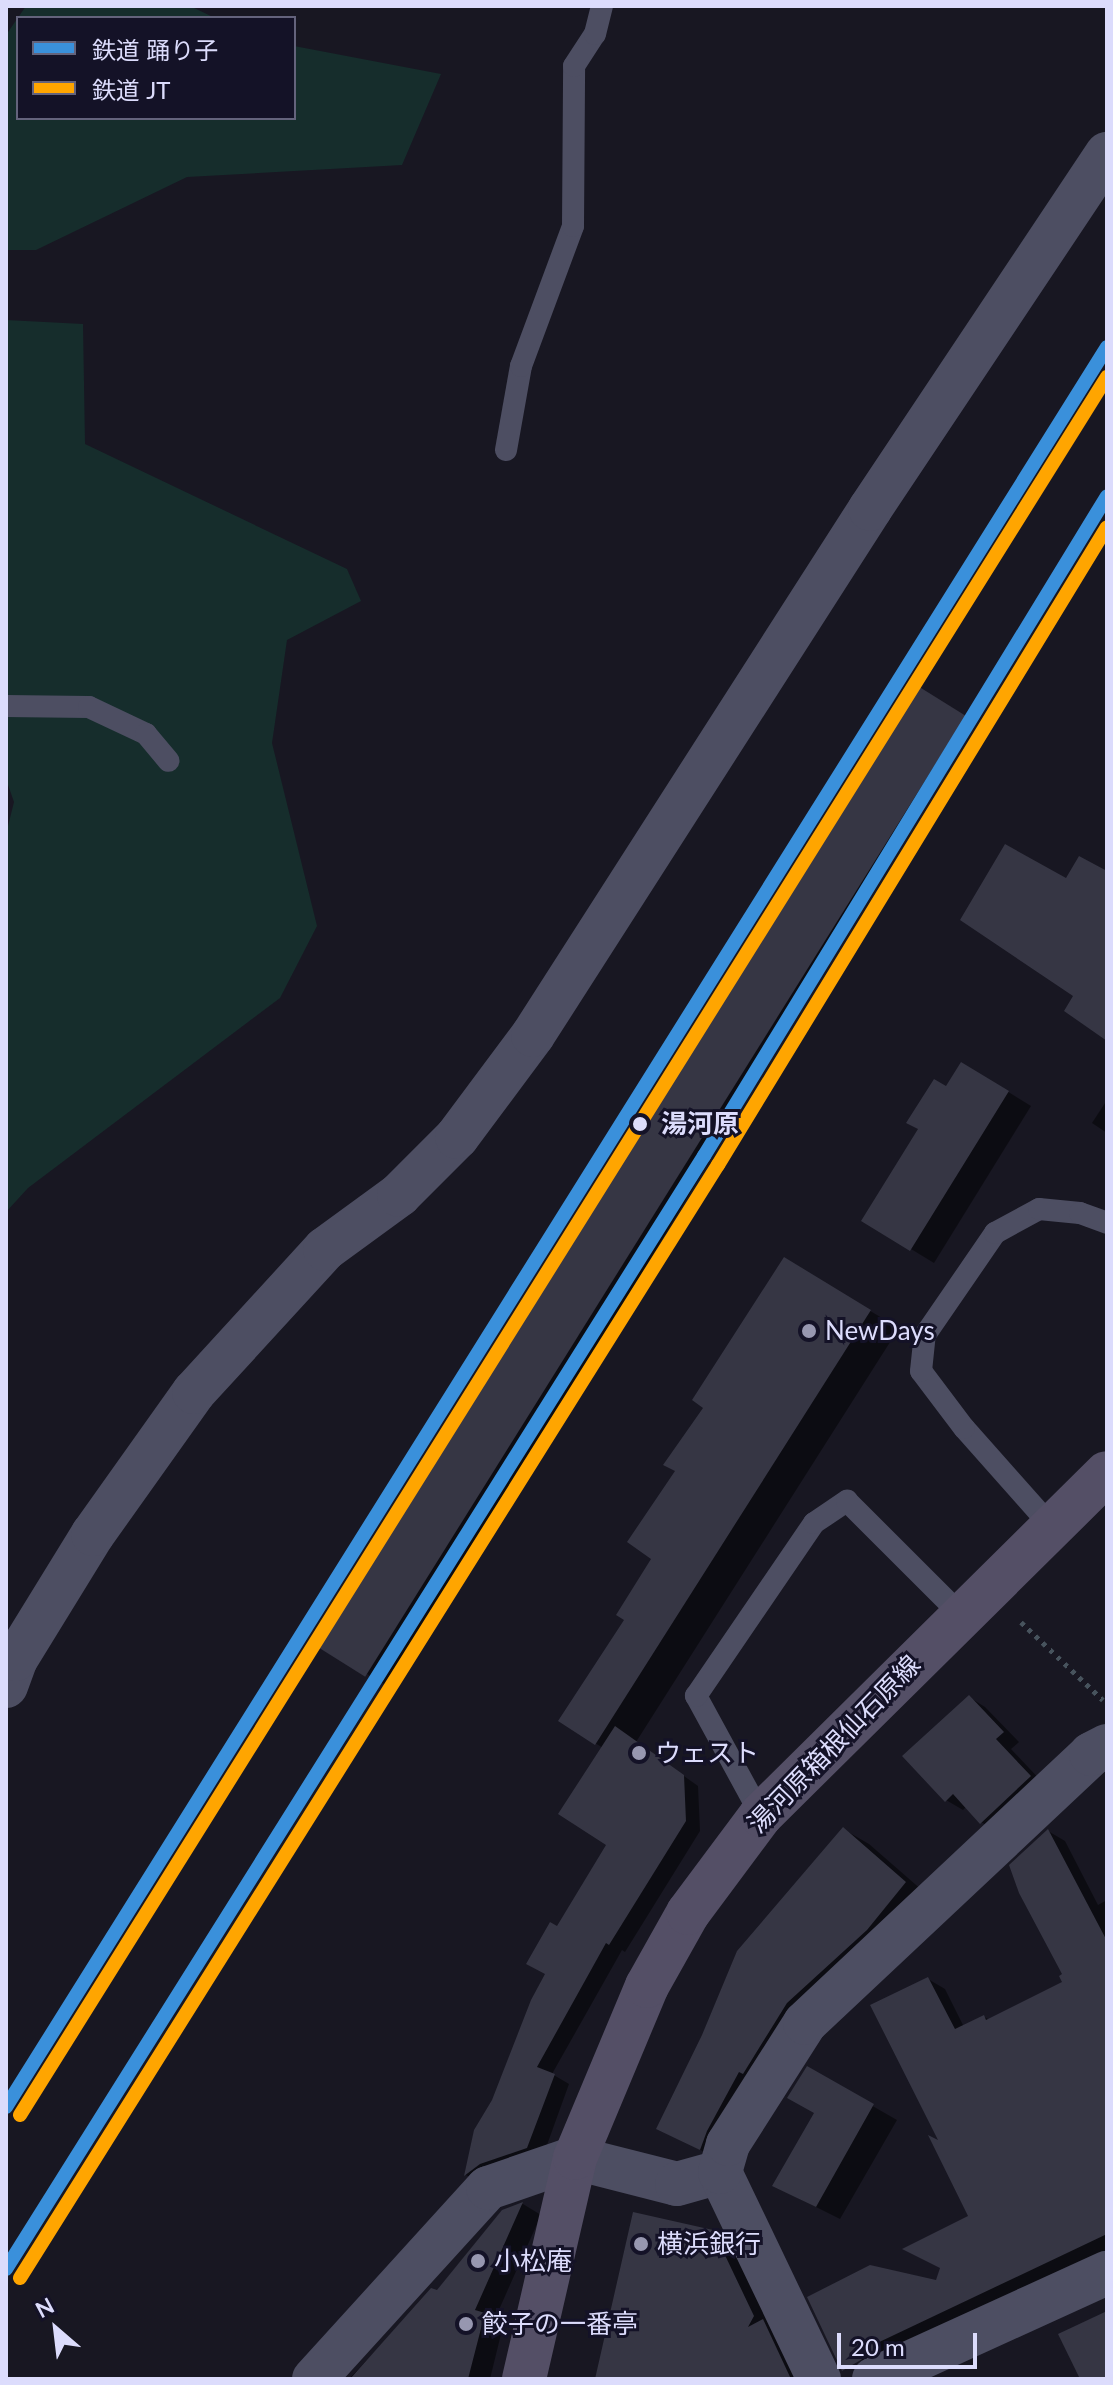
<!DOCTYPE html>
<meta charset="utf-8">
<style>
body{margin:0}
#map{position:relative;width:1113px;height:2385px;overflow:hidden;background:#181722;font-family:Lato,"Noto Sans JP",sans-serif}
div>[style]{position:absolute}
[style*='--x']{left:calc(var(--x)*1px);top:calc(var(--y)*1px);width:calc(var(--w)*1px);rotate:calc(var(--a)*1deg)}
.green>*{inset:0;background:#162d2c}
.shadow>*{inset:0;background:#0007;transform-origin:0 0}
.building>*{inset:0;background:#363644;transform-origin:0 0}
.path>*{height:5px;margin-top:-2.5px;transform-origin:0;background:repeating-linear-gradient(90deg,#47535d 0 4px,transparent 0 10px)}
.lane>*{height:22px;margin:-11px;padding:0 11px;transform-origin:11px;border-radius:11px;background:#4d4e62}
.street>*{height:44px;margin:-22px;padding:0 22px;transform-origin:22px;border-radius:22px;background:#4d4e62}
.primary>*{height:44px;margin:-22px;padding:0 22px;transform-origin:22px;border-radius:22px;background:#544f66}
.rail-1>*{height:14px;margin:-7px;padding:0 7px;transform-origin:7px;border-radius:7px;background:#3a90db}
.rail-2>*{height:14px;margin:-7px;padding:0 7px;transform-origin:7px;border-radius:7px;background:#ffa500}
.dots>*{width:22px;height:22px;translate:-50% -50%;box-sizing:border-box;border:4px solid #141227;border-radius:50%}
span{translate:-50% -50%;white-space:nowrap;text-align:center;line-height:1.15;-webkit-text-stroke:6px #141227;paint-order:stroke}
.stop-label{font-size:26px;color:#dcdcfc;font-weight:700}
.left{translate:0 -50%;text-align:left}
.poi-label{font-size:26px;color:#dcdcfc}
.street-label{font-size:26px;color:#dcdcfc}
.frame{position:absolute;inset:0;border:8px solid #dcdcfc;pointer-events:none}
.legend{position:absolute;left:16px;top:16px;width:280px;height:104px;box-sizing:border-box;background:#141227;border:2px solid #64637c;margin:0;padding:10px 14px;list-style:none;font-size:24px;color:#dcdcfc}
.legend li{display:flex;align-items:center;gap:16px;height:40px}
.legend b{width:40px;border:2px solid #64637c}
.north{position:absolute;left:16px;top:2289px;width:80px;height:80px;-webkit-text-stroke:6px #141227;paint-order:stroke;rotate:332deg;font-size:22px;font-weight:700;line-height:32px;text-align:center;color:#dcdcfc}
.north::after{content:'';display:block;margin:auto;width:28px;height:36px;background:#dcdcfc;clip-path:polygon(50% 0,100% 100%,50% 72%,0 100%)}
.scale{position:absolute;left:837px;top:2333px;width:140px;height:36px;box-sizing:border-box;border:4px solid #dcdcfc;border-top:0;padding-left:10px;font-size:24px;line-height:28px;white-space:nowrap;color:#dcdcfc;-webkit-text-stroke:6px #141227;paint-order:stroke}
</style>
<div id="map">
<div class="green">
<div style="clip-path:polygon(26px 6px,190px 6px,215px 18px,18px 18px,18px 118px,294px 118px,294px 46px,441px 74px,402px 165px,187px 177px,36px 250px,6px 250px,6px 35px)"></div>
<div style="clip-path:polygon(6px 320px,83px 324px,85px 444px,347px 569px,361px 601px,287px 640px,272px 743px,317px 926px,280px 998px,28px 1188px,6px 1212px,6px 834px,14px 802px,6px 779px)"></div>
</div>
<div class="shadow">
<div style="left:913px;top:686px;width:70px;height:1128px;rotate:31deg"></div>
<div style="clip-path:polygon(986px 1078px,1031px 1106px,934px 1263px,911px 1249px,920px 1128px,947px 1089px)"></div>
<div style="clip-path:polygon(1107px 1100px,1107px 1133px,1092px 1123px)"></div>
<div style="clip-path:polygon(784px 1260px,899px 1328px,636px 1742px,698px 1786px,700px 1831px,625px 1952px,622px 1950px,552px 2074px,569px 2084px,543px 2156px,480px 2183px,466px 2175px,548px 1974px,558px 1929px,609px 1845px,603px 1748px,560px 1721px,626px 1620px,654px 1559px,677px 1471px,706px 1407px)"></div>
<div style="clip-path:polygon(969px 1697px,985px 1707px,1019px 1742px,1011px 1749px,1046px 1786px,998px 1832px,981px 1822px,967px 1806px,963px 1810px,946px 1800px)"></div>
<div style="clip-path:polygon(843px 1829px,869px 1844px,931px 1898px,813px 2018px,727px 2164px,659px 2128px)"></div>
<div style="clip-path:polygon(1048px 1831px,1065px 1841px,1098px 1905px,1107px 1900px,1107px 2251px,868px 2364px,851px 2354px,937px 2282px,970px 2217px,943px 2145px,928px 1979px,945px 1989px,964px 2027px,984px 2017px,990px 2020px,1065px 1983px)"></div>
<div style="clip-path:polygon(808px 2069px,897px 2120px,840px 2219px,798px 2198px,816px 2113px)"></div>
<div style="clip-path:polygon(523px 2204px,541px 2215px,494px 2321px,503px 2326px,490px 2379px,349px 2379px,432px 2291px,438px 2292px,503px 2211px)"></div>
<div style="clip-path:polygon(712px 2232px,729px 2241px,802px 2379px,598px 2379px)"></div>
</div>
<div class="building">
<div style="left:913px;top:683px;width:62px;height:1133px;rotate:32deg"></div>
<div style="clip-path:polygon(1005px 844px,1066px 878px,1079px 856px,1107px 871px,1107px 1041px,1064px 1011px,1073px 996px,960px 920px)"></div>
<div style="clip-path:polygon(961px 1062px,1009px 1091px,910px 1251px,861px 1221px,918px 1129px,906px 1123px,934px 1079px,946px 1086px)"></div>
<div style="clip-path:polygon(784px 1257px,871px 1310px,595px 1745px,558px 1721px,624px 1620px,616px 1615px,651px 1559px,627px 1542px,675px 1471px,663px 1465px,703px 1408px,692px 1400px)"></div>
<div style="clip-path:polygon(969px 1695px,1004px 1732px,996px 1739px,1031px 1776px,980px 1824px,953px 1794px,945px 1802px,902px 1756px)"></div>
<div style="clip-path:polygon(615px 1726px,684px 1775px,686px 1821px,609px 1945px,606px 1943px,537px 2067px,555px 2074px,527px 2148px,480px 2164px,464px 2176px,474px 2130px,492px 2100px,531px 2000px,545px 1974px,526px 1964px,550px 1922px,557px 1926px,606px 1845px,558px 1814px)"></div>
<div style="clip-path:polygon(843px 1827px,906px 1882px,867px 1930px,787px 2003px,743px 2074px,739px 2072px,707px 2131px,700px 2150px,656px 2129px,702px 2035px,737px 1951px)"></div>
<div style="clip-path:polygon(1048px 1829px,1107px 1941px,1107px 2234px,873px 2345px,876px 2351px,842px 2371px,807px 2297px,870px 2265px,936px 2280px,940px 2268px,902px 2249px,968px 2216px,928px 2135px,938px 2140px,870px 2005px,928px 1977px,955px 2029px,984px 2015px,986px 2020px,1062px 1982px,1059px 1976px,1062px 1974px,1019px 1893px,1009px 1865px)"></div>
<div style="clip-path:polygon(807px 2066px,874px 2104px,816px 2207px,772px 2186px,814px 2113px,787px 2098px)"></div>
<div style="clip-path:polygon(523px 2202px,475px 2310px,485px 2313px,468px 2379px,350px 2379px,431px 2288px,437px 2290px,502px 2210px)"></div>
<div style="clip-path:polygon(633px 2212px,713px 2230px,754px 2316px,748px 2327px,763px 2319px,791px 2379px,595px 2379px)"></div>
<div style="clip-path:polygon(1107px 2311px,1107px 2379px,1080px 2379px,1058px 2334px)"></div>
</div>
<div class="path">
<div style="--x:1021;--y:1622;--w:113;--a:43.6"></div>
</div>
<div class="lane">
<div style="--x:506;--y:450;--w:85;--a:-79.9"></div>
<div style="--x:521;--y:366;--w:149;--a:-69.6"></div>
<div style="--x:573;--y:226;--w:160;--a:-89.6"></div>
<div style="--x:574;--y:66;--w:38;--a:-57"></div>
<div style="--x:595;--y:34;--w:29;--a:-76"></div>
<div style="--x:6;--y:706;--w:83;--a:0.7"></div>
<div style="--x:89;--y:707;--w:63;--a:25.3"></div>
<div style="--x:146;--y:734;--w:35;--a:50"></div>
<div style="--x:1052;--y:1527;--w:132;--a:-131.6"></div>
<div style="--x:964;--y:1428;--w:71;--a:-127"></div>
<div style="--x:921;--y:1371;--w:36;--a:-84"></div>
<div style="--x:925;--y:1335;--w:124;--a:-55.5"></div>
<div style="--x:995;--y:1233;--w:50;--a:-28.6"></div>
<div style="--x:1039;--y:1209;--w:41;--a:5.6"></div>
<div style="--x:1080;--y:1213;--w:29;--a:20"></div>
<div style="--x:761;--y:1815;--w:136;--a:-118.6"></div>
<div style="--x:696;--y:1696;--w:209;--a:-55.7"></div>
<div style="--x:814;--y:1523;--w:40;--a:-34"></div>
<div style="--x:847;--y:1501;--w:161;--a:45"></div>
</div>
<div class="street">
<div style="--x:6;--y:1686;--w:29;--a:-70"></div>
<div style="--x:16;--y:1659;--w:147;--a:-58.4"></div>
<div style="--x:93;--y:1534;--w:174;--a:-54.6"></div>
<div style="--x:194;--y:1392;--w:194;--a:-47.5"></div>
<div style="--x:325;--y:1249;--w:92;--a:-36.1"></div>
<div style="--x:399;--y:1195;--w:82;--a:-45"></div>
<div style="--x:457;--y:1137;--w:127;--a:-53.3"></div>
<div style="--x:533;--y:1035;--w:625;--a:-57.35"></div>
<div style="--x:870;--y:509;--w:427;--a:-56.3"></div>
<div style="--x:314;--y:2379;--w:258;--a:-47.7"></div>
<div style="--x:488;--y:2188;--w:92;--a:-19"></div>
<div style="--x:575;--y:2158;--w:105;--a:14.3"></div>
<div style="--x:677;--y:2184;--w:45;--a:-15.6"></div>
<div style="--x:819;--y:2379;--w:229;--a:-115.6"></div>
<div style="--x:720;--y:2172;--w:29;--a:-74"></div>
<div style="--x:728;--y:2144;--w:143;--a:-57.5"></div>
<div style="--x:805;--y:2023;--w:393;--a:-43.2"></div>
<div style="--x:1091;--y:1754;--w:18;--a:-27"></div>
<div style="--x:874;--y:2379;--w:256;--a:-24.5"></div>
</div>
<div class="primary">
<div style="--x:524;--y:2379;--w:227;--a:-77"></div>
<div style="--x:575;--y:2158;--w:186;--a:-67.3"></div>
<div style="--x:647;--y:1986;--w:84;--a:-60.7"></div>
<div style="--x:688;--y:1913;--w:122;--a:-53.3"></div>
<div style="--x:761;--y:1815;--w:486;--a:-44.7"></div>
</div>
<div class="rail-1">
<div style="--x:6;--y:2107;--w:2076;--a:-57.97"></div>
<div style="--x:6;--y:2269;--w:1314;--a:-57.91"></div>
<div style="--x:704;--y:1156;--w:773;--a:-58.59"></div>
</div>
<div class="rail-2">
<div style="--x:20;--y:2115;--w:2050;--a:-57.98"></div>
<div style="--x:20;--y:2278;--w:1314;--a:-57.91"></div>
<div style="--x:718;--y:1165;--w:747;--a:-58.63"></div>
</div>
<div class="dots">
<div style="left:640px;top:1124px;background:#dcdcfc"></div>
<div style="left:809px;top:1331px;background:#9797b0"></div>
<div style="left:639px;top:1753px;background:#9797b0"></div>
<div style="left:641px;top:2244px;background:#9797b0"></div>
<div style="left:478px;top:2261px;background:#9797b0"></div>
<div style="left:466px;top:2324px;background:#9797b0"></div>
</div>
<div class="stop-label">
<span class="left" style="left:661px;top:1124px">湯河原</span>
</div>
<div class="poi-label">
<span class="left" style="left:825px;top:1331px">NewDays</span>
<span class="left" style="left:655px;top:1753px">ウェスト</span>
<span class="left" style="left:657px;top:2244px">横浜銀行</span>
<span class="left" style="left:494px;top:2261px">小松庵</span>
<span class="left" style="left:482px;top:2324px">餃子の一番亭</span>
</div>
<div class="street-label">
<span style="left:834px;top:1744px;rotate:-46deg">湯河原箱根仙石原線</span>
</div>
<div class="frame"></div>
<ul class="legend">
<li><b style="height:10px;background:#3a90db"></b>鉄道 踊り子</li>
<li><b style="height:10px;background:#ffa500"></b>鉄道 JT</li>
</ul>
<div class="north">N</div>
<div class="scale">20 m</div>
</div>
